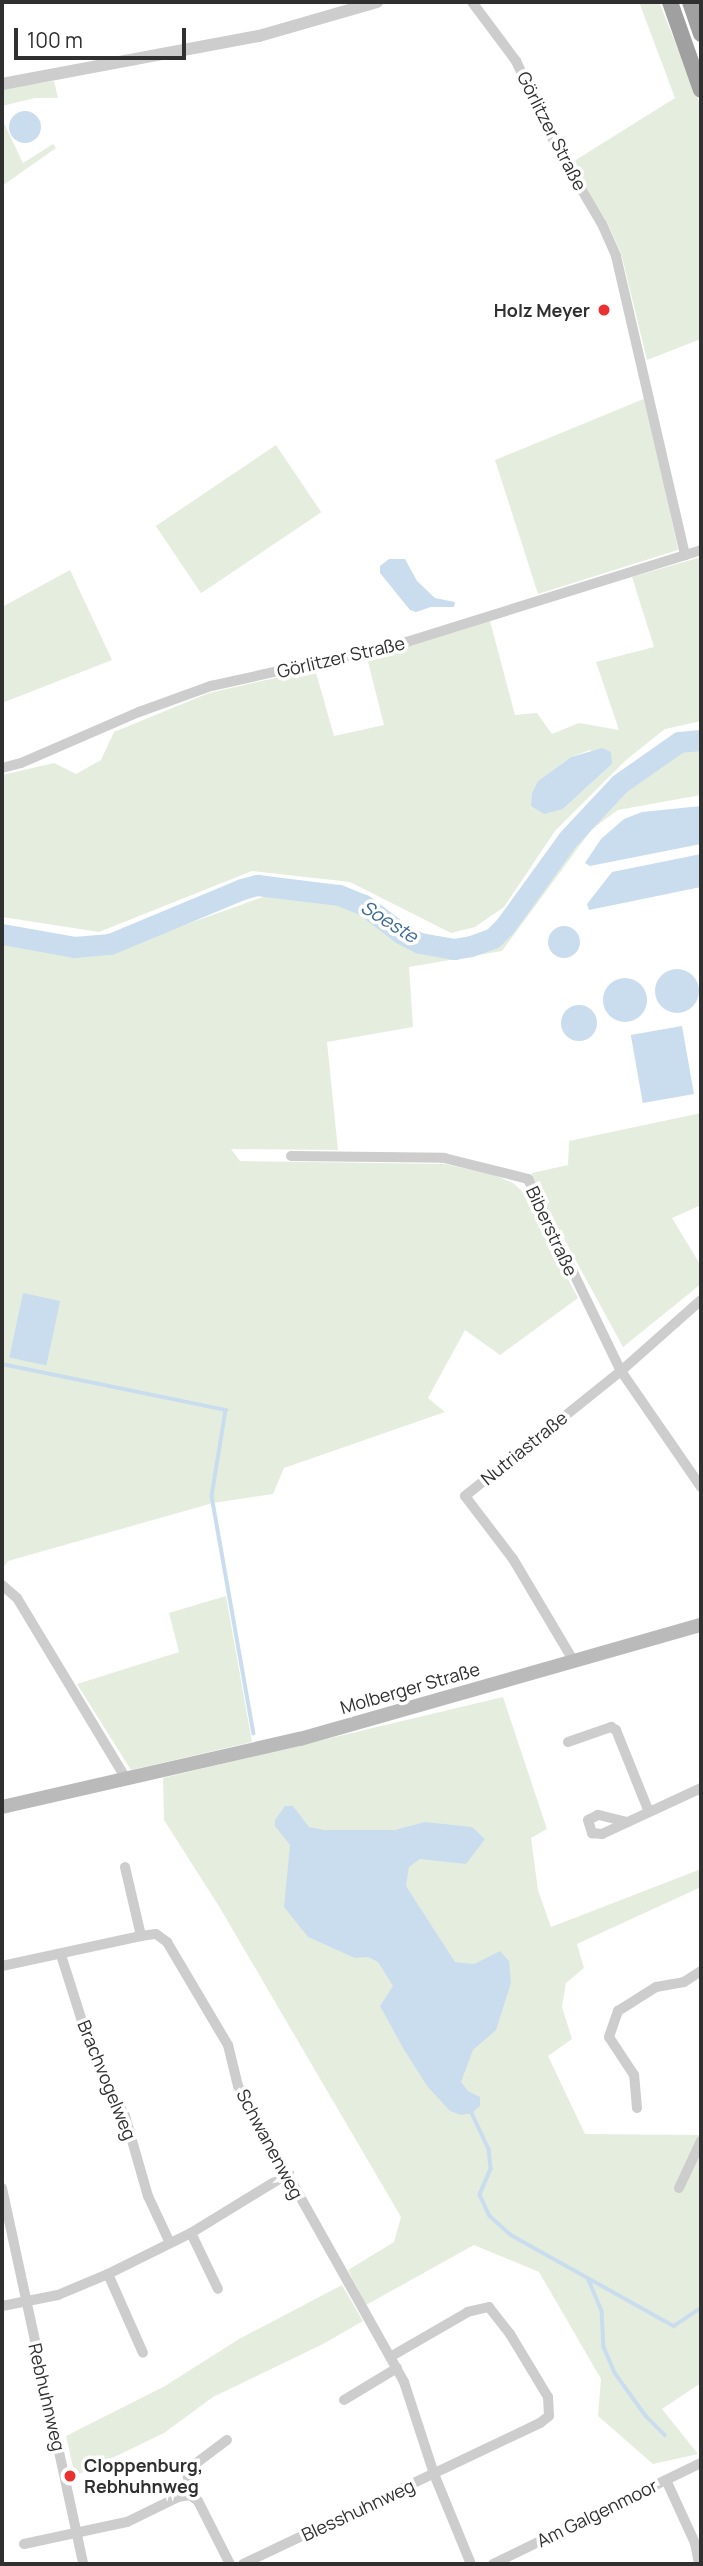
<!DOCTYPE html>
<meta charset="utf-8">
<style>
body{margin:0}
#map{position:relative;width:703px;height:2566px;overflow:hidden;background:#fff;font-family:Manrope,sans-serif}
div>[style]{position:absolute}
[style*='--x']{left:calc(var(--x)*1px);top:calc(var(--y)*1px);width:calc(var(--w)*1px);rotate:calc(var(--a)*1deg)}
.green>*{inset:0;background:#e5eede;transform-origin:0 0}
.water>*{inset:0;background:#caddee;transform-origin:0 0}
.round{border-radius:50%}
.stream>*{height:3.5px;margin:-1.75px;padding:0 1.75px;transform-origin:1.75px;border-radius:1.75px;background:#caddee}
.river>*{height:21px;margin:-10.5px;padding:0 10.5px;transform-origin:10.5px;border-radius:10.5px;background:#caddee}
.minor>*{height:10px;margin:-5px;padding:0 5px;transform-origin:5px;border-radius:5px;background:#cdcdcd}
.tertiary>*{height:12px;margin:-6px;padding:0 6px;transform-origin:6px;border-radius:6px;background:#cdcdcd}
.secondary>*{height:14px;margin:-7px;padding:0 7px;transform-origin:7px;border-radius:7px;background:#bababa}
.trunk>*{height:16px;margin:-8px;padding:0 8px;transform-origin:8px;border-radius:8px;background:#a0a0a0}
.dots>*{width:19px;height:19px;translate:-50% -50%;box-sizing:border-box;border:4px solid #fff;border-radius:50%}
span{translate:-50% -50%;white-space:nowrap;text-align:center;line-height:1.15;-webkit-text-stroke:7px #fff;paint-order:stroke}
.street-label{font-size:18px;color:#303030}
.poi-label{font-size:18px;color:#303030;font-weight:700}
.right{translate:-100% -50%;text-align:right}
.left{translate:0 -50%;text-align:left}
.water-label{font-size:19px;color:#3b6b96;font-style:italic}
.frame{position:absolute;inset:0;border:4px solid #303030;pointer-events:none}
.scale{position:absolute;left:14px;top:28px;width:172px;height:32px;box-sizing:border-box;border:4px solid #303030;border-top:0;padding-left:9px;font-size:21px;line-height:24px;white-space:nowrap;color:#303030;-webkit-text-stroke:5px #fff;paint-order:stroke}
</style>
<div id="map">
<div class="green">
<div style="clip-path:polygon(639px 2px,659px 2px,701px 106px,701px 339px,647px 360px,621px 253px,607px 222px,571px 163px,675px 98px)"></div>
<div style="clip-path:polygon(54px 81px,58px 98px,35px 98px,2px 106px,2px 89px)"></div>
<div style="clip-path:polygon(2px 119px,23px 163px,53px 144px,56px 148px,2px 186px)"></div>
<div style="clip-path:polygon(646px 398px,678px 550px,538px 594px,495px 460px)"></div>
<div style="left:276px;top:445px;width:81px;height:145px;rotate:56deg"></div>
<div style="clip-path:polygon(evenodd,701px 557px,701px 721px,665px 729px,626px 760px,555px 831px,504px 907px,475px 927px,451px 933px,350px 882px,252px 871px,99px 932px,2px 917px,2px 775px,54px 763px,76px 774px,101px 760px,114px 732px,209px 693px,315px 669px,334px 736px,384px 725px,367px 658px,490px 621px,515px 715px,537px 713px,552px 734px,579px 723px,619px 730px,596px 662px,654px 647px,632px 577px,701px 557px,590px 750px,612px 764px,563px 809px,538px 781px,571px 757px,590px 750px)"></div>
<div style="clip-path:polygon(70px 570px,112px 660px,2px 703px,2px 607px)"></div>
<div style="clip-path:polygon(701px 748px,701px 795px,618px 810px,592px 829px,502px 951px,409px 967px,413px 1027px,327px 1042px,338px 1150px,231px 1149px,240px 1161px,445px 1164px,494px 1175px,513px 1183px,522px 1191px,578px 1298px,500px 1355px,465px 1330px,428px 1398px,445px 1412px,284px 1468px,273px 1494px,213px 1503px,8px 1561px,2px 1569px,2px 943px,97px 956px,266px 896px,340px 904px,419px 947px,456px 955px,499px 938px,588px 822px,620px 788px,676px 750px)"></div>
<div style="clip-path:polygon(701px 1113px,701px 1205px,672px 1218px,701px 1266px,701px 1284px,623px 1347px,532px 1180px,532px 1173px,568px 1165px,569px 1141px)"></div>
<div style="clip-path:polygon(226px 1596px,252px 1742px,131px 1770px,77px 1684px,179px 1652px,169px 1613px)"></div>
<div style="clip-path:polygon(503px 1697px,547px 1829px,531px 1838px,538px 1890px,551px 1927px,701px 1869px,701px 1887px,577px 1944px,584px 1968px,566px 1983px,562px 2007px,572px 2039px,548px 2056px,585px 2134px,701px 2135px,701px 2383px,662px 2409px,698px 2454px,653px 2464px,598px 2416px,601px 2379px,539px 2272px,474px 2245px,366px 2305px,348px 2270px,394px 2242px,401px 2217px,220px 1908px,164px 1820px,163px 1778px)"></div>
<div style="clip-path:polygon(342px 2285px,363px 2321px,323px 2344px,213px 2397px,164px 2433px,75px 2476px,66px 2436px,165px 2386px,239px 2339px)"></div>
</div>
<div class="water">
<div class="round" style="left:9px;top:111px;width:32px;height:32px"></div>
<div style="clip-path:polygon(389px 559px,405px 559px,417px 581px,435px 598px,455px 602px,454px 607px,431px 607px,416px 612px,410px 610px,380px 573px,380px 566px)"></div>
<div style="clip-path:polygon(602px 748px,611px 752px,612px 764px,563px 809px,544px 814px,531px 806px,532px 793px,538px 781px,571px 757px)"></div>
<div style="clip-path:polygon(701px 806px,701px 844px,590px 866px,585px 863px,601px 839px,624px 819px,642px 812px)"></div>
<div style="clip-path:polygon(701px 854px,701px 887px,589px 910px,587px 904px,612px 872px)"></div>
<div class="round" style="left:548px;top:926px;width:32px;height:32px"></div>
<div class="round" style="left:655px;top:969px;width:44px;height:44px"></div>
<div class="round" style="left:603px;top:978px;width:44px;height:44px"></div>
<div class="round" style="left:561px;top:1005px;width:36px;height:36px"></div>
<div style="left:682px;top:1026px;width:69px;height:52px;rotate:80deg"></div>
<div style="left:23px;top:1293px;width:38px;height:66px;rotate:12deg"></div>
<div style="clip-path:polygon(285px 1806px,293px 1806px,309px 1827px,325px 1830px,395px 1830px,425px 1822px,472px 1827px,485px 1839px,466px 1864px,420px 1859px,409px 1867px,406px 1886px,455px 1962px,474px 1964px,500px 1951px,509px 1961px,511px 1983px,496px 2030px,473px 2050px,461px 2082px,468px 2091px,480px 2097px,480px 2106px,472px 2113px,461px 2115px,450px 2111px,427px 2086px,403px 2048px,380px 2006px,393px 1986px,378px 1962px,368px 1957px,355px 1958px,308px 1937px,284px 1907px,290px 1845px,275px 1826px,275px 1820px)"></div>
</div>
<div class="stream">
<div style="--x:2;--y:1364;--w:229;--a:11.6"></div>
<div style="--x:226;--y:1410;--w:87;--a:99.2"></div>
<div style="--x:212;--y:1496;--w:241;--a:80"></div>
<div style="--x:472;--y:2113;--w:40;--a:65"></div>
<div style="--x:489;--y:2149;--w:20;--a:84"></div>
<div style="--x:491;--y:2169;--w:28;--a:113"></div>
<div style="--x:480;--y:2195;--w:23;--a:65"></div>
<div style="--x:490;--y:2216;--w:28;--a:42"></div>
<div style="--x:511;--y:2235;--w:187;--a:29.2"></div>
<div style="--x:674;--y:2326;--w:32;--a:-34"></div>
<div style="--x:588;--y:2278;--w:36;--a:67"></div>
<div style="--x:602;--y:2311;--w:36;--a:87"></div>
<div style="--x:604;--y:2347;--w:28;--a:67"></div>
<div style="--x:615;--y:2373;--w:53;--a:54.2"></div>
<div style="--x:646;--y:2416;--w:27;--a:45"></div>
</div>
<div class="river">
<div style="--x:2;--y:934;--w:73;--a:10.2"></div>
<div style="--x:74;--y:947;--w:36;--a:-5"></div>
<div style="--x:110;--y:944;--w:143;--a:-22.6"></div>
<div style="--x:242;--y:889;--w:16;--a:-15"></div>
<div style="--x:257;--y:885;--w:83;--a:7"></div>
<div style="--x:339;--y:895;--w:27;--a:22"></div>
<div style="--x:364;--y:905;--w:48;--a:37.3"></div>
<div style="--x:402;--y:934;--w:20;--a:27"></div>
<div style="--x:420;--y:943;--w:35;--a:10"></div>
<div style="--x:454;--y:949;--w:17;--a:-10"></div>
<div style="--x:471;--y:946;--w:23;--a:-20"></div>
<div style="--x:493;--y:938;--w:17;--a:-45"></div>
<div style="--x:505;--y:926;--w:106;--a:-54.2"></div>
<div style="--x:567;--y:840;--w:76;--a:-47.1"></div>
<div style="--x:619;--y:784;--w:73;--a:-35"></div>
<div style="--x:679;--y:742;--w:22;--a:-5"></div>
</div>
<div class="minor">
<div style="--x:472;--y:2;--w:74;--a:53.3"></div>
<div style="--x:516;--y:61;--w:96;--a:64.8"></div>
<div style="--x:557;--y:148;--w:88;--a:59.4"></div>
<div style="--x:602;--y:224;--w:35;--a:66"></div>
<div style="--x:616;--y:256;--w:307;--a:77"></div>
<div style="--x:2;--y:768;--w:20;--a:-15"></div>
<div style="--x:21;--y:763;--w:129;--a:-23.4"></div>
<div style="--x:139;--y:712;--w:77;--a:-19.9"></div>
<div style="--x:211;--y:686;--w:194;--a:-12.5"></div>
<div style="--x:400;--y:644;--w:315;--a:-17.3"></div>
<div style="--x:291;--y:1156;--w:153;--a:0.7"></div>
<div style="--x:444;--y:1158;--w:87;--a:14"></div>
<div style="--x:528;--y:1179;--w:213;--a:64.2"></div>
<div style="--x:621;--y:1371;--w:141;--a:55.4"></div>
<div style="--x:2;--y:1585;--w:20;--a:41"></div>
<div style="--x:17;--y:1598;--w:211;--a:58.9"></div>
<div style="--x:573;--y:1660;--w:117;--a:-120.7"></div>
<div style="--x:513;--y:1559;--w:79;--a:-127.3"></div>
<div style="--x:465;--y:1496;--w:200;--a:-38.7"></div>
<div style="--x:621;--y:1371;--w:107;--a:-41.6"></div>
<div style="--x:568;--y:1742;--w:46;--a:-19.2"></div>
<div style="--x:611;--y:1727;--w:6;--a:31"></div>
<div style="--x:616;--y:1730;--w:88;--a:68.1"></div>
<div style="--x:627;--y:1822;--w:30;--a:-166"></div>
<div style="--x:598;--y:1815;--w:11;--a:153"></div>
<div style="--x:588;--y:1820;--w:14;--a:73"></div>
<div style="--x:592;--y:1833;--w:10;--a:6"></div>
<div style="--x:602;--y:1834;--w:109;--a:-24.9"></div>
<div style="--x:125;--y:1867;--w:71;--a:76.9"></div>
<div style="--x:61;--y:1955;--w:106;--a:72.4"></div>
<div style="--x:93;--y:2056;--w:68;--a:61.9"></div>
<div style="--x:125;--y:2116;--w:83;--a:74"></div>
<div style="--x:148;--y:2196;--w:52;--a:64.9"></div>
<div style="--x:2;--y:1966;--w:142;--a:-12.2"></div>
<div style="--x:141;--y:1936;--w:15;--a:-8"></div>
<div style="--x:156;--y:1934;--w:14;--a:36"></div>
<div style="--x:167;--y:1942;--w:120;--a:59.4"></div>
<div style="--x:228;--y:2045;--w:42;--a:76.3"></div>
<div style="--x:238;--y:2086;--w:339;--a:60.7"></div>
<div style="--x:404;--y:2382;--w:97;--a:71.9"></div>
<div style="--x:434;--y:2474;--w:97;--a:67.7"></div>
<div style="--x:637;--y:2108;--w:33;--a:-95"></div>
<div style="--x:634;--y:2075;--w:45;--a:-123.3"></div>
<div style="--x:609;--y:2037;--w:28;--a:-71"></div>
<div style="--x:618;--y:2011;--w:45;--a:-32.3"></div>
<div style="--x:656;--y:1987;--w:28;--a:-10"></div>
<div style="--x:684;--y:1982;--w:20;--a:-33"></div>
<div style="--x:2;--y:2188;--w:385;--a:77.8"></div>
<div style="--x:679;--y:2188;--w:52;--a:-64.9"></div>
<div style="--x:191;--y:2233;--w:62;--a:64.3"></div>
<div style="--x:108;--y:2274;--w:86;--a:66.1"></div>
<div style="--x:2;--y:2306;--w:57;--a:-11.1"></div>
<div style="--x:58;--y:2295;--w:54;--a:-22.8"></div>
<div style="--x:108;--y:2274;--w:93;--a:-26.3"></div>
<div style="--x:191;--y:2233;--w:115;--a:-31.5"></div>
<div style="--x:344;--y:2400;--w:62;--a:-31.1"></div>
<div style="--x:666;--y:2480;--w:69;--a:65.3"></div>
<div style="--x:695;--y:2543;--w:21;--a:79"></div>
<div style="--x:190;--y:2495;--w:25;--a:-97"></div>
<div style="--x:187;--y:2470;--w:50;--a:-36.9"></div>
<div style="--x:24;--y:2544;--w:105;--a:-12.1"></div>
<div style="--x:127;--y:2522;--w:57;--a:-26.1"></div>
<div style="--x:178;--y:2497;--w:12;--a:-9"></div>
<div style="--x:190;--y:2495;--w:10;--a:37"></div>
<div style="--x:198;--y:2501;--w:71;--a:63.1"></div>
<div style="--x:243;--y:2564;--w:329;--a:-25.4"></div>
<div style="--x:540;--y:2423;--w:11;--a:-38"></div>
<div style="--x:549;--y:2416;--w:19;--a:-93"></div>
<div style="--x:548;--y:2397;--w:74;--a:-121.1"></div>
<div style="--x:510;--y:2334;--w:34;--a:-128"></div>
<div style="--x:489;--y:2307;--w:22;--a:167"></div>
<div style="--x:468;--y:2312;--w:90;--a:150"></div>
<div style="--x:493;--y:2564;--w:231;--a:-25.9"></div>
</div>
<div class="tertiary">
<div style="--x:2;--y:84;--w:261;--a:-10.6"></div>
<div style="--x:259;--y:36;--w:123;--a:-16.1"></div>
</div>
<div class="secondary">
<div style="--x:2;--y:1807;--w:306;--a:-12.9"></div>
<div style="--x:300;--y:1739;--w:417;--a:-15.9"></div>
</div>
<div class="trunk">
<div style="--x:670;--y:2;--w:93;--a:70.6"></div>
<div style="--x:690;--y:2;--w:34;--a:71"></div>
</div>
<div class="dots">
<div style="left:604px;top:310px;background:#eb312f"></div>
<div style="left:70px;top:2476px;background:#eb312f"></div>
</div>
<div class="street-label">
<span style="left:552px;top:131px;rotate:63deg">Görlitzer Straße</span>
<span style="left:341px;top:657px;rotate:-13deg">Görlitzer Straße</span>
<span style="left:552px;top:1231px;rotate:65deg">Biberstraße</span>
<span style="left:524px;top:1448px;rotate:-39deg">Nutriastraße</span>
<span style="left:410px;top:1688px;rotate:-16deg">Molberger Straße</span>
<span style="left:107px;top:2080px;rotate:68deg">Brachvogelweg</span>
<span style="left:270px;top:2144px;rotate:62deg">Schwanenweg</span>
<span style="left:47px;top:2397px;rotate:77deg">Rebhuhnweg</span>
<span style="left:358px;top:2510px;rotate:-25deg">Blesshuhnweg</span>
<span style="left:597px;top:2513px;rotate:-26deg">Am Galgenmoor</span>
</div>
<div class="poi-label">
<span class="right" style="left:590px;top:310px">Holz Meyer</span>
<span class="left" style="left:84px;top:2476px">Cloppenburg,<br>Rebhuhnweg</span>
</div>
<div class="water-label">
<span style="left:389px;top:922px;rotate:32deg">Soeste</span>
</div>
<div class="frame"></div>
<div class="scale">100 m</div>
</div>
